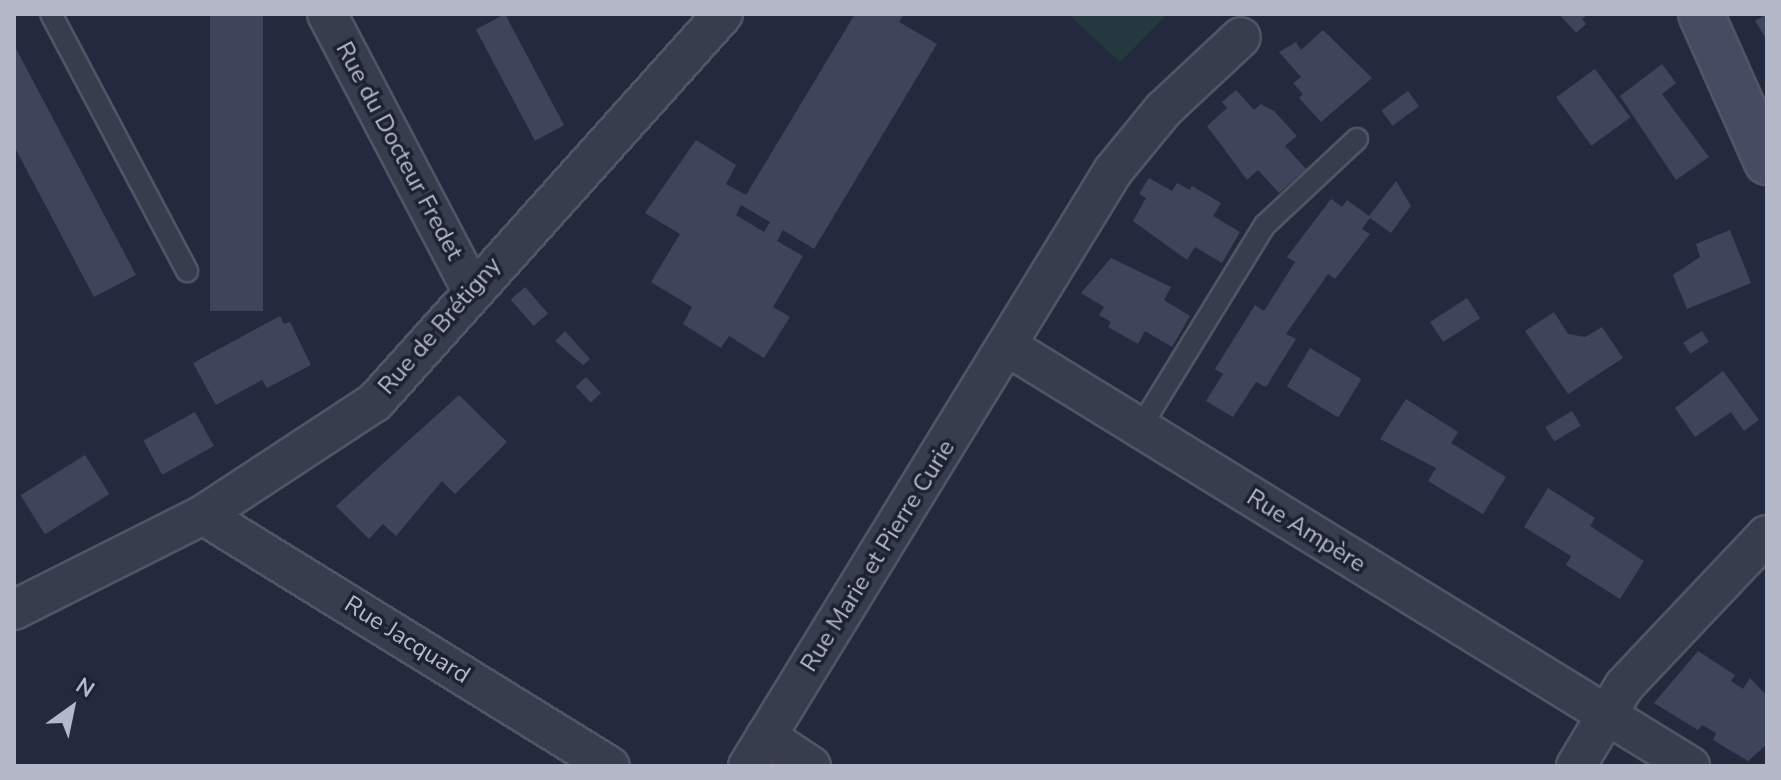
<!DOCTYPE html>
<meta charset="utf-8">
<style>
body{margin:0}
#map{position:relative;width:1781px;height:780px;overflow:hidden;background:#242a3e;font-family:"Nunito Sans",sans-serif}
div>[style]{position:absolute}
[style*='--x']{left:calc(var(--x)*1px);top:calc(var(--y)*1px);width:calc(var(--w)*1px);rotate:calc(var(--a)*1deg)}
.green>*{inset:0;background:#26383f}
.building>*{inset:0;background:#3e455b;transform-origin:0 0}
.roads{filter:drop-shadow(2px 0 #505566) drop-shadow(-2px 0 #505566) drop-shadow(0 2px #505566) drop-shadow(0 -2px #505566)}
.lane>*{height:20px;margin:-10px;padding:0 10px;transform-origin:10px;border-radius:10px;background:#383d4e}
.street>*{height:38px;margin:-19px;padding:0 19px;transform-origin:19px;border-radius:19px;background:#383d4e}
.secondary>*{height:44px;margin:-22px;padding:0 22px;transform-origin:22px;border-radius:22px;background:#464b61}
span{translate:-50% -50%;white-space:nowrap;text-align:center;line-height:1.15;-webkit-text-stroke:7px #1d2233;paint-order:stroke}
.street-label{font-size:24px;color:#b4b8c9}
.frame{position:absolute;inset:0;border:16px solid #b4b8c9;pointer-events:none}
.north{position:absolute;left:32px;top:668px;width:80px;height:80px;-webkit-text-stroke:6px #1d2233;paint-order:stroke;rotate:33deg;font-size:22px;font-weight:700;line-height:32px;text-align:center;color:#b4b8c9}
.north::after{content:'';display:block;margin:auto;width:28px;height:36px;background:#b4b8c9;clip-path:polygon(50% 0,100% 100%,50% 72%,0 100%)}
</style>
<div id="map">
<div class="green">
<div style="clip-path:polygon(1068px 14px,1167px 14px,1120px 62px)"></div>
</div>
<div class="building">
<div style="left:210px;top:14px;width:53px;height:297px"></div>
<div style="left:505px;top:14px;width:126px;height:33px;rotate:62deg"></div>
<div style="clip-path:polygon(evenodd,855px 14px,904px 14px,899px 22px,937px 44px,814px 249px,783px 230px,777px 241px,803px 256px,773px 307px,790px 317px,764px 358px,729px 336px,721px 348px,683px 324px,692px 307px,651px 282px,680px 234px,645px 213px,696px 140px,736px 165px,726px 184px,746px 195px,855px 14px,741px 205px,770px 222px,764px 232px,736px 215px,741px 205px)"></div>
<div style="clip-path:polygon(1559px 14px,1588px 14px,1582px 19px,1586px 24px,1576px 33px)"></div>
<div style="clip-path:polygon(1767px 14px,1767px 40px,1755px 21px)"></div>
<div style="clip-path:polygon(1323px 30px,1372px 78px,1321px 122px,1299px 98px,1303px 94px,1293px 83px,1301px 77px,1279px 52px,1296px 42px,1301px 50px)"></div>
<div style="clip-path:polygon(14px 45px,136px 275px,94px 297px,14px 146px)"></div>
<div style="clip-path:polygon(1662px 64px,1676px 83px,1662px 94px,1709px 157px,1676px 180px,1620px 96px)"></div>
<div style="left:1595px;top:69px;width:60px;height:48px;rotate:54deg"></div>
<div style="clip-path:polygon(1236px 90px,1254px 110px,1261px 104px,1274px 111px,1297px 136px,1285px 146px,1306px 169px,1279px 193px,1258px 170px,1247px 180px,1207px 126px,1227px 108px,1222px 102px)"></div>
<div style="left:1408px;top:91px;width:19px;height:33px;rotate:54deg"></div>
<div style="clip-path:polygon(1149px 178px,1172px 191px,1177px 183px,1190px 190px,1192px 186px,1221px 203px,1213px 216px,1240px 232px,1222px 263px,1195px 247px,1187px 260px,1133px 221px,1146px 198px,1139px 194px)"></div>
<div style="clip-path:polygon(1396px 181px,1411px 206px,1391px 233px,1370px 218px,1362px 229px,1370px 234px,1335px 279px,1328px 274px,1286px 334px,1296px 339px,1266px 387px,1256px 382px,1233px 417px,1206px 401px,1223px 374px,1215px 369px,1255px 305px,1264px 311px,1295px 262px,1287px 257px,1331px 199px,1342px 207px,1347px 200px,1369px 216px)"></div>
<div style="clip-path:polygon(1730px 230px,1751px 283px,1687px 309px,1673px 275px,1700px 257px,1696px 244px)"></div>
<div style="clip-path:polygon(1111px 258px,1171px 287px,1164px 300px,1190px 316px,1172px 347px,1145px 331px,1138px 344px,1108px 327px,1111px 322px,1099px 315px,1104px 307px,1081px 293px)"></div>
<div style="left:525px;top:287px;width:35px;height:19px;rotate:49deg"></div>
<div style="left:1467px;top:298px;width:24px;height:44px;rotate:57deg"></div>
<div style="clip-path:polygon(1554px 312px,1568px 334px,1585px 337px,1602px 327px,1623px 358px,1568px 394px,1525px 331px)"></div>
<div style="clip-path:polygon(280px 316px,284px 324px,290px 322px,311px 365px,267px 388px,262px 380px,216px 405px,193px 363px)"></div>
<div style="clip-path:polygon(565px 331px,590px 359px,583px 365px,555px 341px)"></div>
<div style="left:1702px;top:331px;width:13px;height:22px;rotate:58deg"></div>
<div style="left:1310px;top:348px;width:60px;height:45px;rotate:31deg"></div>
<div style="clip-path:polygon(1723px 371px,1759px 420px,1744px 431px,1731px 412px,1695px 437px,1675px 408px)"></div>
<div style="left:586px;top:377px;width:22px;height:14px;rotate:47deg"></div>
<div style="clip-path:polygon(459px 395px,507px 442px,455px 494px,442px 481px,396px 536px,383px 524px,369px 539px,336px 506px)"></div>
<div style="clip-path:polygon(1406px 399px,1458px 432px,1451px 443px,1506px 477px,1483px 514px,1428px 481px,1436px 468px,1380px 439px)"></div>
<div style="left:1572px;top:411px;width:17px;height:31px;rotate:59deg"></div>
<div style="left:195px;top:412px;width:39px;height:59px;rotate:61deg"></div>
<div style="left:85px;top:455px;width:46px;height:76px;rotate:58deg"></div>
<div style="clip-path:polygon(1548px 488px,1595px 518px,1590px 526px,1644px 561px,1620px 599px,1566px 565px,1571px 556px,1524px 527px)"></div>
<div style="clip-path:polygon(1698px 651px,1735px 675px,1731px 681px,1743px 689px,1750px 678px,1767px 696px,1767px 744px,1748px 761px,1713px 740px,1716px 733px,1702px 725px,1698px 730px,1654px 703px)"></div>
</div>
<div class="roads">
<div class="lane">
<div style="--x:51;--y:14;--w:291;--a:62.1"></div>
<div style="--x:1140;--y:428;--w:238;--a:-58.4"></div>
<div style="--x:1265;--y:225;--w:126;--a:-43.1"></div>
</div>
<div class="street">
<div style="--x:327;--y:14;--w:310;--a:62.3"></div>
<div style="--x:1007;--y:346;--w:802;--a:31.59"></div>
<div style="--x:203;--y:515;--w:478;--a:31.7"></div>
<div style="--x:14;--y:610;--w:212;--a:-26.7"></div>
<div style="--x:203;--y:515;--w:206;--a:-33.3"></div>
<div style="--x:375;--y:402;--w:521;--a:-48.11"></div>
<div style="--x:766;--y:736;--w:54;--a:33.7"></div>
<div style="--x:748;--y:766;--w:698;--a:-58.47"></div>
<div style="--x:1113;--y:171;--w:80;--a:-50.6"></div>
<div style="--x:1164;--y:109;--w:105;--a:-43.1"></div>
<div style="--x:1576;--y:766;--w:93;--a:-59"></div>
<div style="--x:1624;--y:686;--w:208;--a:-46.6"></div>
</div>
<div class="secondary">
<div style="--x:1701;--y:14;--w:162;--a:66"></div>
</div>
</div>
<div class="street-label">
<span style="left:399px;top:151px;rotate:62deg">Rue du Docteur Fredet</span>
<span style="left:440px;top:326px;rotate:-49deg">Rue de Brétigny</span>
<span style="left:1306px;top:531px;rotate:32deg">Rue Ampère</span>
<span style="left:878px;top:556px;rotate:-58deg">Rue Marie et Pierre Curie</span>
<span style="left:407px;top:640px;rotate:32deg">Rue Jacquard</span>
</div>
<div class="frame"></div>
<div class="north">N</div>
</div>
